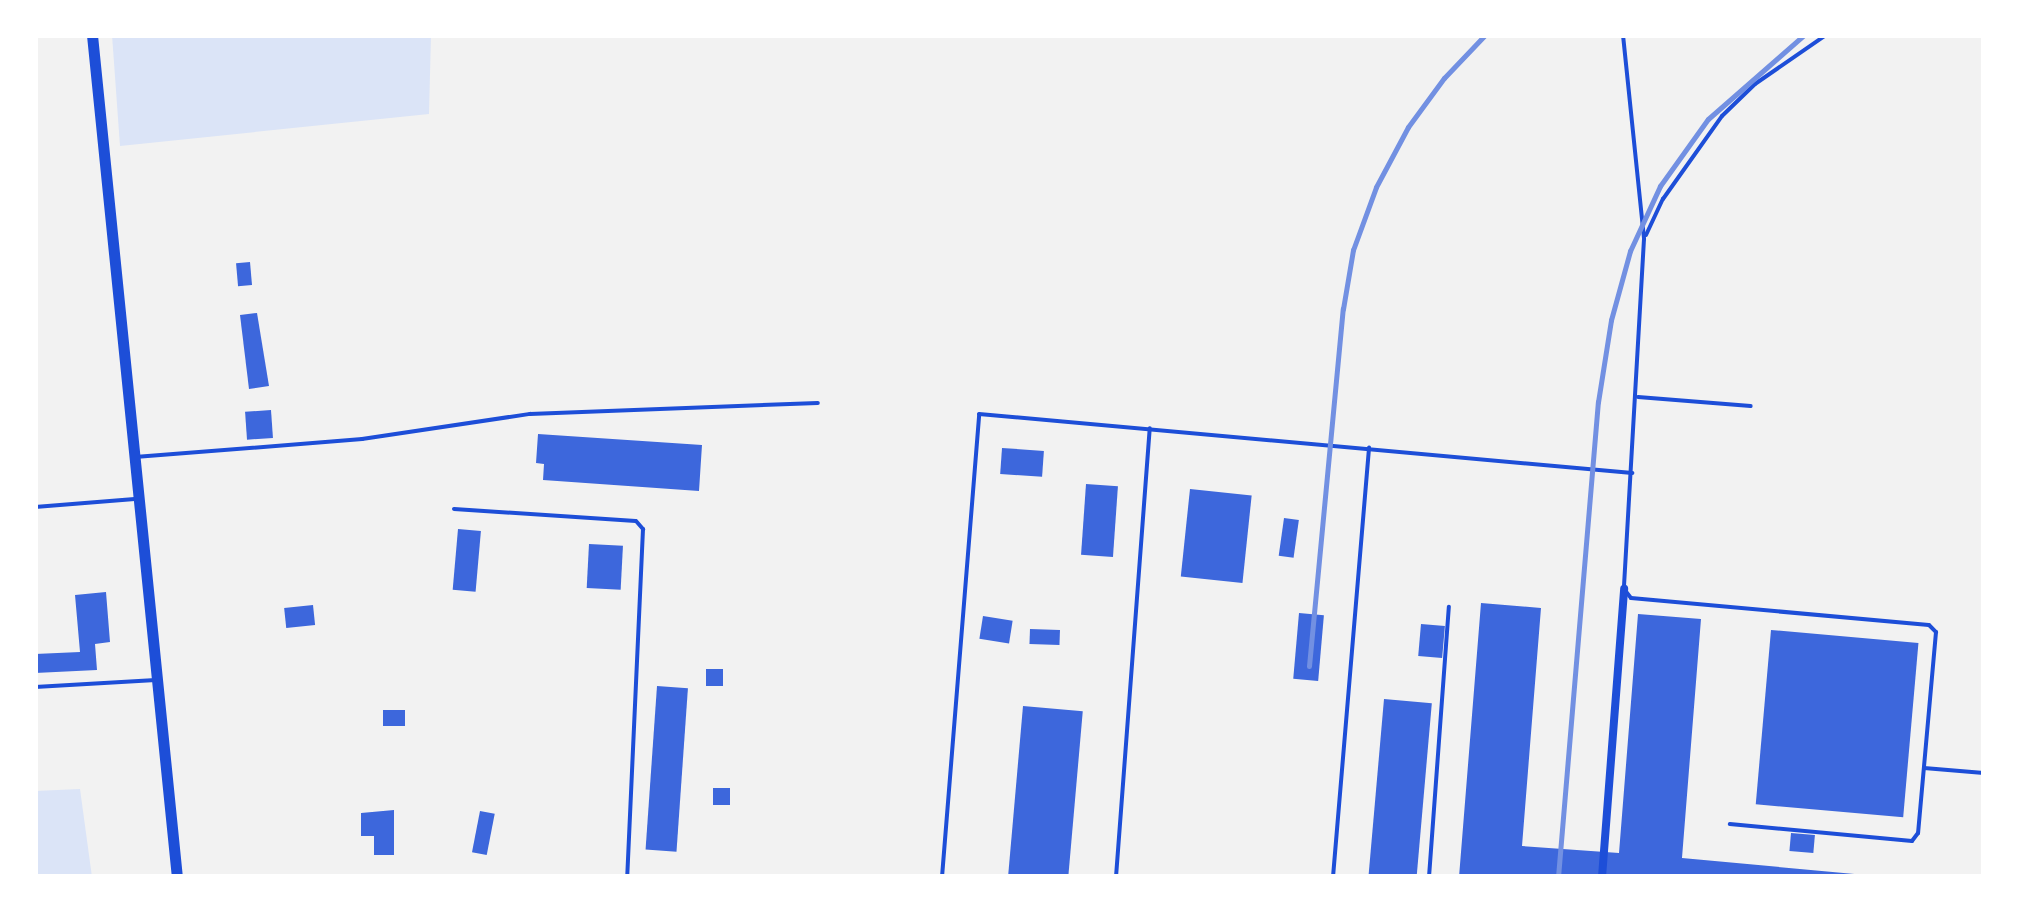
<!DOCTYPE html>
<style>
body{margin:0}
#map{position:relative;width:2019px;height:912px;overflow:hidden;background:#f2f2f2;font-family:Commissioner,sans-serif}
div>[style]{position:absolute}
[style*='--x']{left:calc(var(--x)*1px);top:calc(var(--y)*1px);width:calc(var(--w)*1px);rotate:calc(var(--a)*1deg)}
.green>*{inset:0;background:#dbe4f7}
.building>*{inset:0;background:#3d67dc;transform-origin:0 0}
.service>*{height:4px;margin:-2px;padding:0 2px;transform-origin:2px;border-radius:2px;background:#1d4ed8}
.minor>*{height:8px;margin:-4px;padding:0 4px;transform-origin:4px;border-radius:4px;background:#1d4ed8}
.secondary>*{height:11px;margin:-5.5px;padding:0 5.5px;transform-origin:5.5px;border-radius:5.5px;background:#1d4ed8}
.rail>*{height:5px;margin:-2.5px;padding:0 2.5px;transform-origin:2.5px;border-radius:2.5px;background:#7290e2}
span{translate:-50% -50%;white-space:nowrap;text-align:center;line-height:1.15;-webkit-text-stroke:9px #fff;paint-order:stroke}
.frame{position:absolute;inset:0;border:38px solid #fff;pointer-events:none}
</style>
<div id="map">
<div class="green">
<div style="clip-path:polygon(112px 35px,431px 35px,429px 114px,120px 146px)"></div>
<div style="clip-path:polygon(80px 789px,92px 877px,35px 877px,35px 791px)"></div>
</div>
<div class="building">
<div style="left:250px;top:262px;width:23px;height:14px;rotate:85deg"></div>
<div style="clip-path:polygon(257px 313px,269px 386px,249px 389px,240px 315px)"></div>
<div style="left:271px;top:410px;width:28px;height:26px;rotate:86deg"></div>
<div style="clip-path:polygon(538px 434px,702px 445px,699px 491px,543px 480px,544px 464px,536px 463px)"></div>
<div style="left:1002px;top:448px;width:42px;height:26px;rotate:4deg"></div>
<div style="left:1086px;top:484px;width:32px;height:71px;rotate:4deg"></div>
<div style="left:1190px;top:489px;width:62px;height:88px;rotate:6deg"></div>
<div style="left:1284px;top:518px;width:15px;height:38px;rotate:8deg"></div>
<div style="left:458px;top:529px;width:23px;height:61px;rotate:5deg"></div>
<div style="left:589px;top:544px;width:34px;height:44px;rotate:3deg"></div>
<div style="clip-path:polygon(106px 592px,110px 642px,95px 644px,97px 670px,35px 673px,35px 654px,80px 652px,75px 595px)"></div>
<div style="clip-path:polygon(1481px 603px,1541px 608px,1522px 846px,1619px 853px,1638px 614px,1701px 619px,1682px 858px,1887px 877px,1459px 877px)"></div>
<div style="left:313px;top:605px;width:20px;height:29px;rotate:84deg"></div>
<div style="left:1299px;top:613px;width:25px;height:66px;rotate:5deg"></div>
<div style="left:983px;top:616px;width:30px;height:23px;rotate:9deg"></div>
<div style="left:1421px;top:624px;width:24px;height:32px;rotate:5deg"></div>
<div style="left:1030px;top:629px;width:30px;height:15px;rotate:2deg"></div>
<div style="left:1771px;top:630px;width:148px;height:175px;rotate:5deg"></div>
<div style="left:706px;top:669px;width:17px;height:17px"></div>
<div style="left:657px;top:686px;width:31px;height:164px;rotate:4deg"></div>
<div style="left:1384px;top:699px;width:48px;height:176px;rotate:5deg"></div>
<div style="left:1023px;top:706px;width:60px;height:172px;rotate:5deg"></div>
<div style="left:405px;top:710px;width:16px;height:22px;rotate:90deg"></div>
<div style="left:713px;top:788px;width:17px;height:17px"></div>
<div style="clip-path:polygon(394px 810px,394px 855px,374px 855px,374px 836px,361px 836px,361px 813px)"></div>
<div style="left:480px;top:811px;width:15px;height:42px;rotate:11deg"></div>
<div style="left:1791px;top:833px;width:24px;height:18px;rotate:5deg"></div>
</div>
<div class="service">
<div style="--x:1623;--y:35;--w:205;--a:84.1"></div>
<div style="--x:1644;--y:239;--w:351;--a:93.3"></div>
<div style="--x:1624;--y:589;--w:11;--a:52"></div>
<div style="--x:1631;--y:598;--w:299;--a:5.2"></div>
<div style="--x:1929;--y:625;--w:10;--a:45"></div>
<div style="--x:1936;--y:632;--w:202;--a:95.1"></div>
<div style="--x:1918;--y:833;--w:10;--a:127"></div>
<div style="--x:1912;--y:841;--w:183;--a:-174.7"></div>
<div style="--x:1646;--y:235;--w:40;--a:-65"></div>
<div style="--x:1663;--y:199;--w:102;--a:-54.6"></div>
<div style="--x:1722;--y:116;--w:46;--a:-44.1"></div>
<div style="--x:1755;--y:84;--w:86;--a:-34.6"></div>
<div style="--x:1638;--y:397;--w:113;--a:4.6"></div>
<div style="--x:135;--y:457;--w:228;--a:-4.5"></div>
<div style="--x:362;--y:439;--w:170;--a:-8.5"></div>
<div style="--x:530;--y:414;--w:288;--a:-2.2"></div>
<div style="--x:35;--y:507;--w:100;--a:-4.6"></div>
<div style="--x:454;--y:509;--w:182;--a:3.8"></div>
<div style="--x:636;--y:521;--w:11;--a:49"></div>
<div style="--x:643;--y:529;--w:348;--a:92.6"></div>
<div style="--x:35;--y:687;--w:121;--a:-3.3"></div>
<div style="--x:1924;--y:768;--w:60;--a:4.8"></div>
<div style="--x:942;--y:877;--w:464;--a:-85.4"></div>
<div style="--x:979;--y:414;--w:656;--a:5.16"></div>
<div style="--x:1116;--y:877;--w:450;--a:-85.7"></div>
<div style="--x:1333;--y:877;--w:431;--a:-85.2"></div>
<div style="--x:1429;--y:877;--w:271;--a:-85.8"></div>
</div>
<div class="minor">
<div style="--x:1602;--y:877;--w:289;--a:-85.6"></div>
</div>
<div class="secondary">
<div style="--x:92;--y:35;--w:846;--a:84.24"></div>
</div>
<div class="rail">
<div style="--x:1309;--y:666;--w:359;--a:-84.6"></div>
<div style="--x:1343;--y:309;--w:60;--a:-80.4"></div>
<div style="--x:1353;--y:250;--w:67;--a:-69.9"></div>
<div style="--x:1376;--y:187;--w:68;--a:-61.9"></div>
<div style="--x:1408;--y:127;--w:61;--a:-53.7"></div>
<div style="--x:1444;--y:78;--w:59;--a:-46.4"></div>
<div style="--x:1558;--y:877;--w:477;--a:-85.2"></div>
<div style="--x:1598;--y:402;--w:83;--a:-81"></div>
<div style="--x:1611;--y:320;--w:72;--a:-74.6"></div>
<div style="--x:1630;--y:251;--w:72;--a:-65.2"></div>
<div style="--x:1660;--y:186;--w:82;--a:-54.4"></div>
<div style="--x:1708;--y:119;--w:128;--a:-41.2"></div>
</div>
<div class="frame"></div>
</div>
